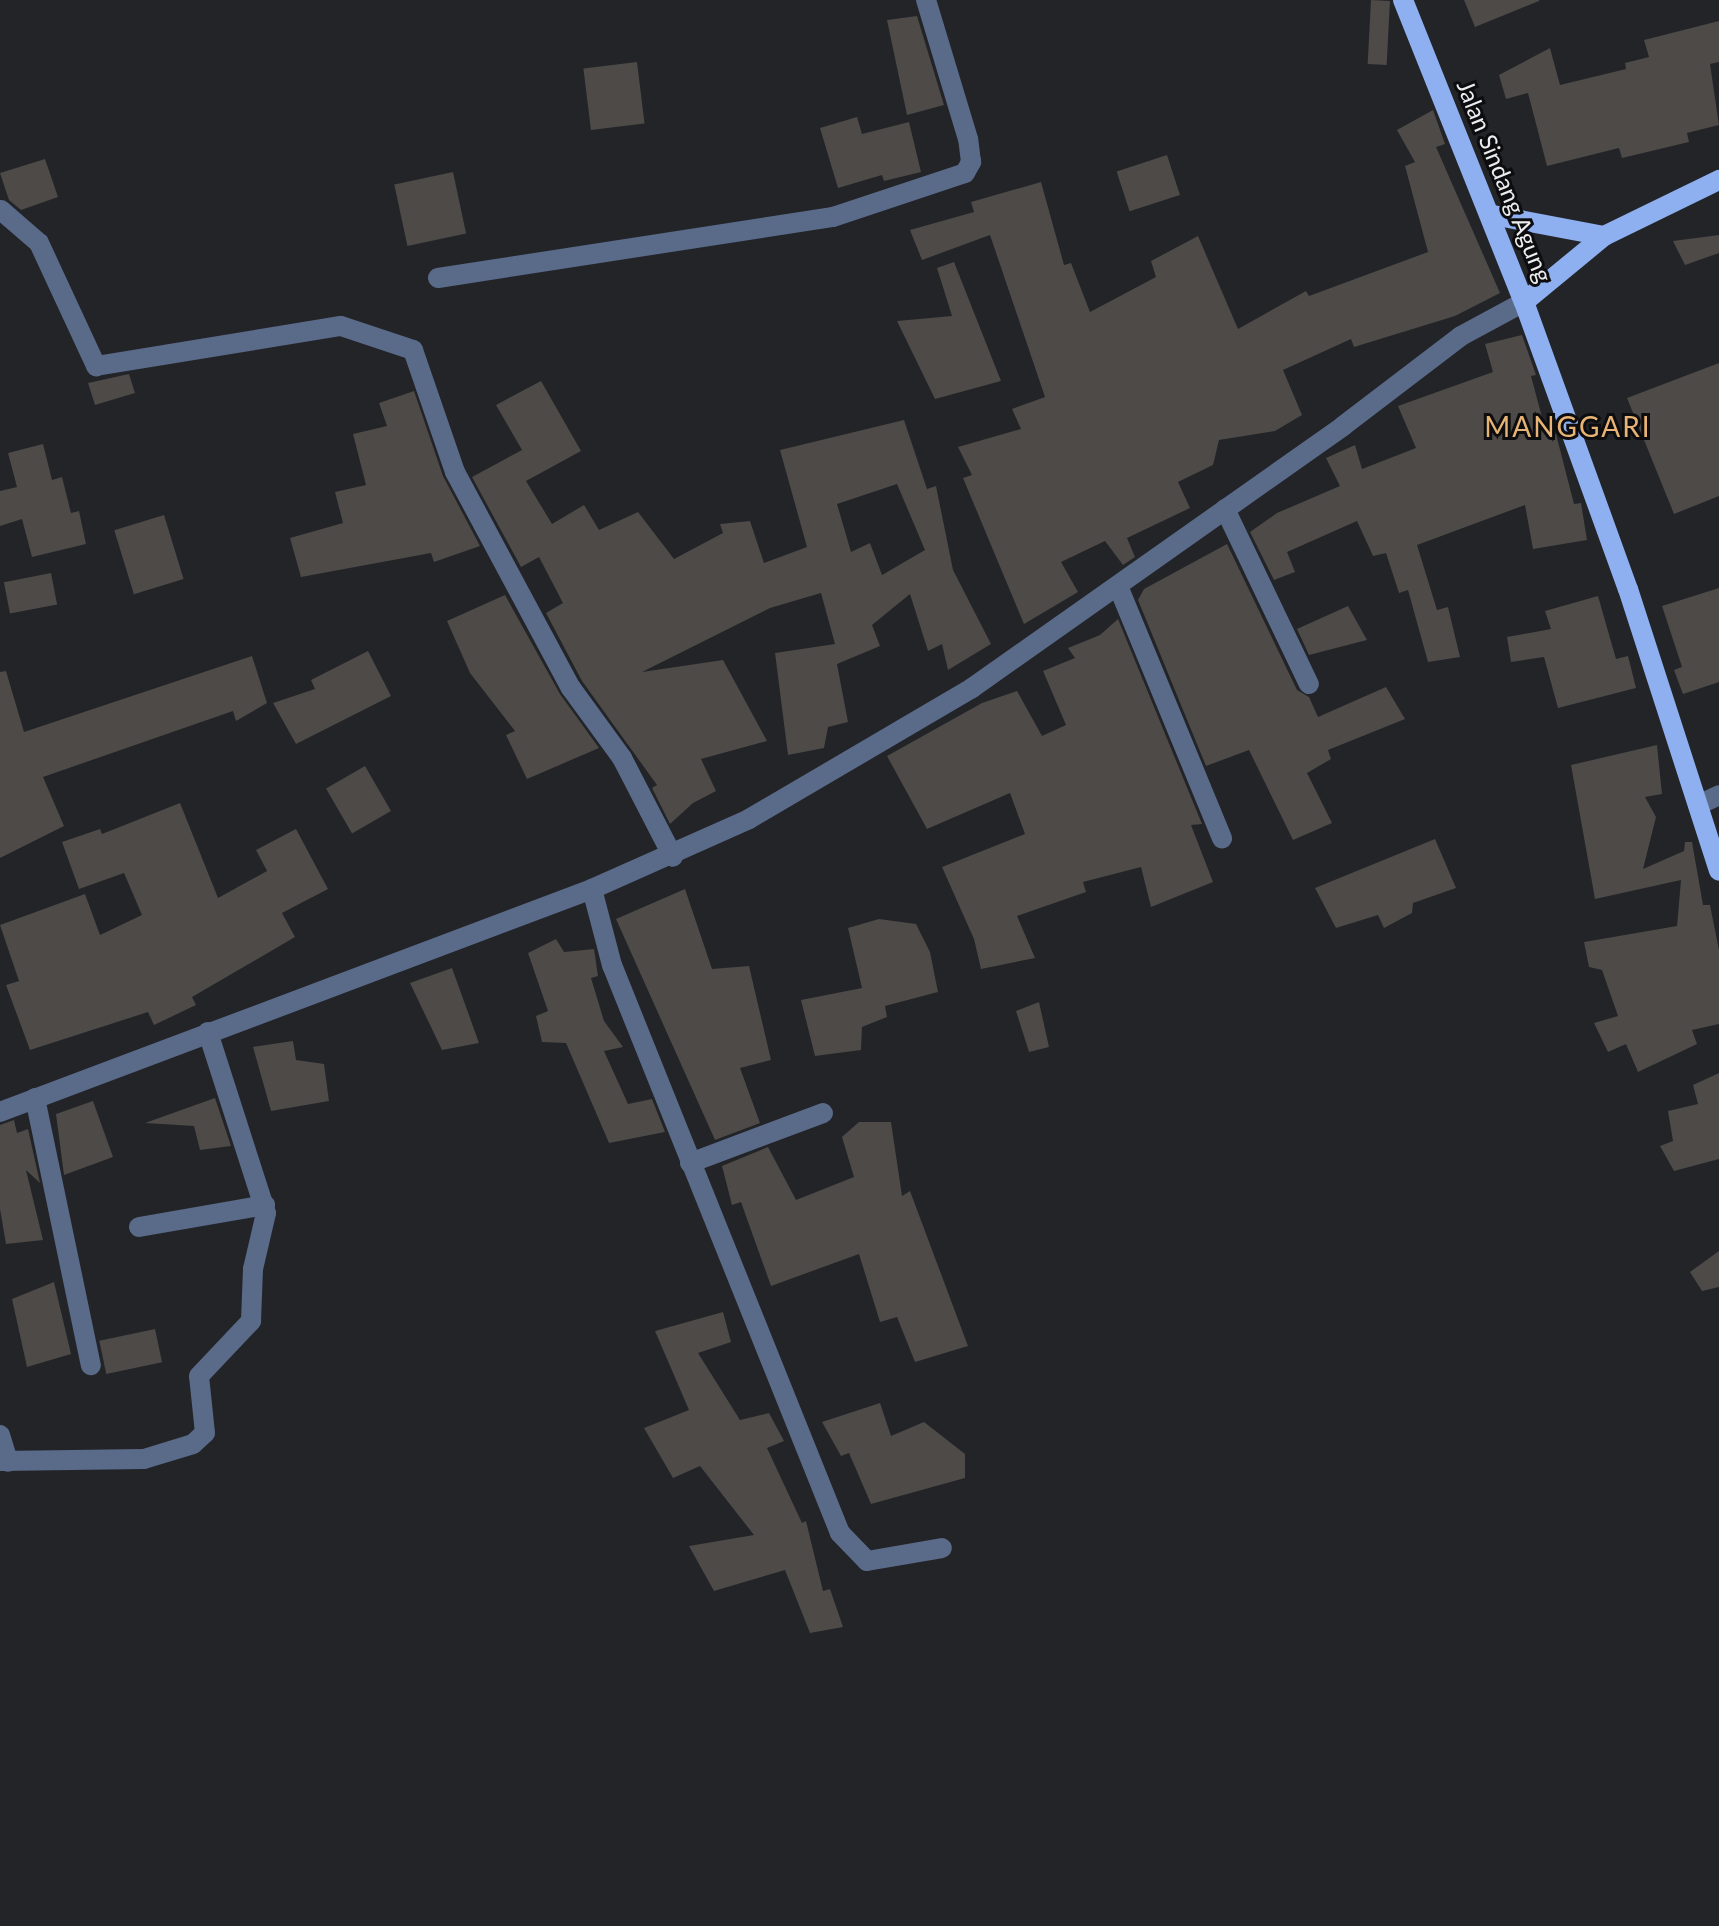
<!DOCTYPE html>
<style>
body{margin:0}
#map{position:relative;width:1719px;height:1926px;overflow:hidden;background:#222428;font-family:Lato,sans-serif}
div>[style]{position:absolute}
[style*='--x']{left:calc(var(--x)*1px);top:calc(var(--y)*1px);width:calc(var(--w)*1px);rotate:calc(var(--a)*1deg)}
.building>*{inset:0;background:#4d4a47;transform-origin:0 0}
.minor>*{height:20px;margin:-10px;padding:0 10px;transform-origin:10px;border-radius:10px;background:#5a6a89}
.major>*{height:20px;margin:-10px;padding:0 10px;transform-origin:10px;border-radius:10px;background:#8eb0f1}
span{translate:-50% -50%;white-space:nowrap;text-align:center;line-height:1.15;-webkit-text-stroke:6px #0d0d0f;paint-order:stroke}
.street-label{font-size:24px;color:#ecedef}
.quarter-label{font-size:28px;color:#e7b475;letter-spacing:2px}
</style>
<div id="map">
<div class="building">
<div style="left:1371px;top:0;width:19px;height:64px;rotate:3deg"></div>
<div style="clip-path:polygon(1464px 0,1539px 0,1539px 1px,1475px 27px)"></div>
<div style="clip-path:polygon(917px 16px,944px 105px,907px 115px,887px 20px)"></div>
<div style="clip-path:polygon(1719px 21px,1719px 62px,1710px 64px,1719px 125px,1687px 133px,1689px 142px,1622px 158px,1619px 148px,1547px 166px,1528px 93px,1506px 99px,1499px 75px,1550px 48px,1560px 85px,1626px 69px,1625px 63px,1649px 57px,1644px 40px)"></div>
<div style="left:637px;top:62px;width:62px;height:54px;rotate:83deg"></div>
<div style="clip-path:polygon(1433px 110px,1445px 144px,1436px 147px,1500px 293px,1455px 316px,1354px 347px,1351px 339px,1283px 370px,1302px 415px,1275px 431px,1219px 440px,1213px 465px,1178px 482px,1190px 508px,1127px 538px,1135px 557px,1123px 565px,1105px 541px,1061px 562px,1078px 592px,1024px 624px,963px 478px,972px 475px,958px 447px,1021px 429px,1012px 409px,1045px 397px,990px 235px,922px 260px,910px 230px,974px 212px,971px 202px,1041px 182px,1064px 265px,1071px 263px,1090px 312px,1156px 277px,1151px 261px,1198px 236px,1238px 329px,1306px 291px,1309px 296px,1428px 252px,1405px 166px,1415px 162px,1397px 130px)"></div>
<div style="clip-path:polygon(857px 117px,862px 134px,909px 122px,921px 172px,884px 181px,882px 175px,838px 188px,820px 128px)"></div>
<div style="left:1167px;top:155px;width:42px;height:53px;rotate:72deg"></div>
<div style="clip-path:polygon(45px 159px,58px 197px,21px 210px,9px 200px,0 173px)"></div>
<div style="left:453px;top:172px;width:63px;height:60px;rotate:78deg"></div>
<div style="clip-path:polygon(1719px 235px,1719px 253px,1685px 265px,1673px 241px)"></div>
<div style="clip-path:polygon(954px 262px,1001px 381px,935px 399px,897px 321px,952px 316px,937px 268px)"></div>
<div style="clip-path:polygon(1522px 335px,1536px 375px,1531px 376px,1547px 436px,1556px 434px,1574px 504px,1581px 503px,1587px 540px,1533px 549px,1525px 505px,1417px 545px,1437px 610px,1448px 607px,1460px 657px,1428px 662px,1408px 590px,1399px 593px,1386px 553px,1373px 556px,1357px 521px,1287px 552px,1295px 572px,1274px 580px,1250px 532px,1277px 513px,1340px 486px,1326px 458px,1355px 445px,1362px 469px,1416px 448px,1398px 406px,1493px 372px,1485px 344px)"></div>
<div style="clip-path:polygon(1719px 363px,1719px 496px,1674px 514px,1627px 398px)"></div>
<div style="clip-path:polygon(129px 374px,135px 393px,95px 405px,88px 383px)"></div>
<div style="clip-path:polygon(evenodd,541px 381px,581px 451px,526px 481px,552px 524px,584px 505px,599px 530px,638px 512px,674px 559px,723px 533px,720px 524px,750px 521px,764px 563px,807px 547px,780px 450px,904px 420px,927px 489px,936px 486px,953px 570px,991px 644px,948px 670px,942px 644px,928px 651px,910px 594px,872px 625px,880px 646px,837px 664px,848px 722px,828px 727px,824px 748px,788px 755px,775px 653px,835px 644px,821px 593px,770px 608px,642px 672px,723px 660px,767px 741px,701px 759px,716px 791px,693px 803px,670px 824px,652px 788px,657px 785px,582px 681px,546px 613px,563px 603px,539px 557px,521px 567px,472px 477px,522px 450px,496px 405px,541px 381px,897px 484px,925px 550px,882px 575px,870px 543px,851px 552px,837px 504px,897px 484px)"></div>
<div style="clip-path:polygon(414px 391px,443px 476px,480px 546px,434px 562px,431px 553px,301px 577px,290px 538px,343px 523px,335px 492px,366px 485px,353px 434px,387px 426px,379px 403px)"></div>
<div style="clip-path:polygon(43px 444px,52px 480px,62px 477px,71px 513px,79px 511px,86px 544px,32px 557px,22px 519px,0 526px,0 491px,17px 487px,8px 453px)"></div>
<div style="left:164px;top:515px;width:67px;height:52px;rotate:73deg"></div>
<div style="clip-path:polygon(1227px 544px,1297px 690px,1309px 697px,1318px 717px,1386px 687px,1405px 719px,1328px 750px,1331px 759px,1307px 773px,1332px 823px,1293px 840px,1249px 750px,1206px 766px,1138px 600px,1144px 589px)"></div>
<div style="left:51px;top:573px;width:32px;height:48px;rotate:79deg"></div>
<div style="clip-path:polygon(1719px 588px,1719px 682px,1683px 694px,1674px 670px,1682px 667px,1662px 606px)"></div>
<div style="clip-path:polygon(505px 595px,560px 694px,599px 748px,527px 779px,506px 735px,515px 731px,470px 673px,447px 621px)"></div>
<div style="clip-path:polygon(1598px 596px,1616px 659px,1628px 656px,1636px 688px,1558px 708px,1544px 657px,1511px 662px,1507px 637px,1551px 629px,1545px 611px)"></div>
<div style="clip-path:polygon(1348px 606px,1367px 640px,1309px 655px,1297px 629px)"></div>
<div style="clip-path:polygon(1118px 619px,1202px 824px,1191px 825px,1213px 882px,1151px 907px,1141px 867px,1083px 882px,1086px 892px,1017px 916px,1035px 958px,981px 969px,974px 939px,942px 867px,1025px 834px,1010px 793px,927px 829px,887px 756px,982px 703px,1017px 691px,1042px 736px,1066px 725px,1043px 671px,1075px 658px,1068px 648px,1100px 635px)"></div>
<div style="clip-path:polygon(368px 651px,391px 696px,296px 744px,273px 703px,315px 689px,311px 680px)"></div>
<div style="clip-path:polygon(252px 656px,267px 703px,236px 721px,233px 711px,43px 777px,64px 826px,0 858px,0 672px,6px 671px,24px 732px)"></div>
<div style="clip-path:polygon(1657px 745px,1662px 794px,1645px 797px,1656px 817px,1643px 869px,1684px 851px,1685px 842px,1692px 842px,1703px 905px,1710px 905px,1719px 950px,1719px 1024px,1692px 1030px,1697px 1044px,1638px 1072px,1626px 1044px,1608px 1052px,1594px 1023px,1618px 1016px,1602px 970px,1589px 967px,1584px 942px,1677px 926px,1681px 880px,1595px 899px,1571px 765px)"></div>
<div style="left:365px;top:766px;width:52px;height:45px;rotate:60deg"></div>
<div style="clip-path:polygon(180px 803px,218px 898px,267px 871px,256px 850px,296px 829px,328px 889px,282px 913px,295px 937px,192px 997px,196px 1005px,154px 1025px,148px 1012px,30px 1050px,6px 985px,19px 981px,0 925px,85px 894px,100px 935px,142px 915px,124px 873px,79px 889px,62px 842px,100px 829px,102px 834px)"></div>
<div style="clip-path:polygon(1435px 839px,1456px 888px,1413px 903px,1412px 913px,1384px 928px,1378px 915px,1336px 928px,1315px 888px)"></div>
<div style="clip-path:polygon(685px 889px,712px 969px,749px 966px,771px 1060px,740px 1068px,760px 1123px,715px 1140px,616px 919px)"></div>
<div style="clip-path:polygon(879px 919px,916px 924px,930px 952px,938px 992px,885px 1006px,887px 1017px,862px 1027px,861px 1050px,815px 1056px,801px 1000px,862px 988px,848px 928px)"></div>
<div style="clip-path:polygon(556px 939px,564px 952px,594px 949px,598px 976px,591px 978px,604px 1021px,623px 1047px,604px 1051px,628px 1104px,652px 1099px,665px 1132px,609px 1143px,566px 1043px,542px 1042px,536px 1016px,548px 1011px,528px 953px)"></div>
<div style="clip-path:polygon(452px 968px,479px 1043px,442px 1050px,410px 983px)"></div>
<div style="clip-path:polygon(1039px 1002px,1049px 1047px,1029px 1052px,1016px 1011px)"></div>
<div style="clip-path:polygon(293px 1041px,296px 1060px,324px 1064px,329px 1101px,271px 1111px,253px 1047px)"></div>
<div style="clip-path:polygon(1719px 1073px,1719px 1159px,1674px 1171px,1660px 1146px,1673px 1141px,1668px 1111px,1698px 1104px,1693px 1085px)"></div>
<div style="clip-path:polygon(215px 1098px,231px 1146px,200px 1150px,194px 1126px,145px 1123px)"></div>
<div style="clip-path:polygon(93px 1101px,113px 1157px,64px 1175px,56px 1114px)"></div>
<div style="clip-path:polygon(14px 1120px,17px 1133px,28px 1129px,40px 1183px,26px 1170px,43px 1240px,6px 1244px,0 1209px,0 1125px)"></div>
<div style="clip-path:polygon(859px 1122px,891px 1122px,902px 1196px,910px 1191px,968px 1346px,915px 1362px,897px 1317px,880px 1322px,859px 1254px,771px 1286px,741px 1202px,732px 1205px,722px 1166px,768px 1147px,796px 1200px,854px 1177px,842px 1137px)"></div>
<div style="clip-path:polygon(1719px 1251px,1719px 1287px,1702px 1291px,1690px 1272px)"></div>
<div style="clip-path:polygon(54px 1282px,71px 1354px,27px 1367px,12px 1299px)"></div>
<div style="clip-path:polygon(723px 1312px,731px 1342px,698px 1353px,740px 1420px,769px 1413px,784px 1441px,767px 1448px,802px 1523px,806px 1521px,823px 1591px,830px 1589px,843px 1627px,810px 1633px,785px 1570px,714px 1591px,689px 1546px,754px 1535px,700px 1466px,673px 1478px,644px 1428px,689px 1410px,655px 1331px)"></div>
<div style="left:155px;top:1329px;width:34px;height:57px;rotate:78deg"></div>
<div style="clip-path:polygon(880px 1403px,891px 1436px,924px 1422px,965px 1454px,965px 1478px,871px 1504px,849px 1453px,841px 1456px,822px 1422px)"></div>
</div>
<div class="minor">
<div style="--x:1;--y:210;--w:50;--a:41"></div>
<div style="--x:39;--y:243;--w:136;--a:65.1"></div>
<div style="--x:96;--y:366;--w:248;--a:-9.3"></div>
<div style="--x:341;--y:326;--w:76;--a:18.4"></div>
<div style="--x:413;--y:350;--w:129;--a:71"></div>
<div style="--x:455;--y:472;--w:245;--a:61.8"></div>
<div style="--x:571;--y:688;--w:87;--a:53.9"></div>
<div style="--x:622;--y:758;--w:111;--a:62.7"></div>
<div style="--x:438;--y:278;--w:400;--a:-8.8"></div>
<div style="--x:833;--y:217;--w:139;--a:-18.4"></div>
<div style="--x:965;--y:173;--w:13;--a:-61"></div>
<div style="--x:971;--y:162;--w:23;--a:-97"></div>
<div style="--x:968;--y:139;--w:145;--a:-106.8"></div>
<div style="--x:1225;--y:509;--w:194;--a:64.4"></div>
<div style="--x:1118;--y:586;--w:273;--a:67.6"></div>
<div style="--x:1698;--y:805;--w:23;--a:-25"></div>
<div style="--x:592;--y:889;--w:79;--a:75.3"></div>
<div style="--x:612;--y:965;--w:612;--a:68.13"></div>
<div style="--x:840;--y:1533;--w:39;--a:46"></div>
<div style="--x:867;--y:1561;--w:76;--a:-9.8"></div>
<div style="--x:35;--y:1098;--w:273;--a:78.2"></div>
<div style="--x:0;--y:1112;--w:633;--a:-20.64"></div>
<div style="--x:592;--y:889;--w:172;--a:-24"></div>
<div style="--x:749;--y:819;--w:259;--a:-30.4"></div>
<div style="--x:972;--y:688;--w:454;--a:-35.2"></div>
<div style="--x:1343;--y:426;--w:148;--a:-37.3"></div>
<div style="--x:1461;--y:336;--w:72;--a:-28.4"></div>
<div style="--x:690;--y:1163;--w:142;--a:-20.6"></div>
<div style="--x:139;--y:1227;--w:128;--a:-9.9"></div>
<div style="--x:0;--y:1435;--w:28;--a:73"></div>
<div style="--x:0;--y:1461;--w:144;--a:-0.8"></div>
<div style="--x:144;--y:1459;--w:51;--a:-17"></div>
<div style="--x:193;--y:1444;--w:16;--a:-43"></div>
<div style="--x:205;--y:1433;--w:57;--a:-96"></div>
<div style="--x:199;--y:1376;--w:76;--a:-46.6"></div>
<div style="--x:251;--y:1321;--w:52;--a:-87.8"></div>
<div style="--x:253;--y:1269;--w:57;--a:-76.9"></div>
<div style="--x:266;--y:1213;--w:190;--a:-107.8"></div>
</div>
<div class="major">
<div style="--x:1403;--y:0;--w:325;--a:68.2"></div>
<div style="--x:1524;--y:302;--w:305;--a:70.1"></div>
<div style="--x:1628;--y:589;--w:296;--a:72.1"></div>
<div style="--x:1493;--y:215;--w:113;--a:10.7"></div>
<div style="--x:1524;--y:302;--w:104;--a:-39.5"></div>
<div style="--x:1604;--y:236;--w:128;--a:-26"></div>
</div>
<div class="street-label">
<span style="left:1505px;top:181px;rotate:68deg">Jalan Sindang Agung</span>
</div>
<div class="quarter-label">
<span style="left:1568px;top:426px">MANGGARI</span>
</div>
</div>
